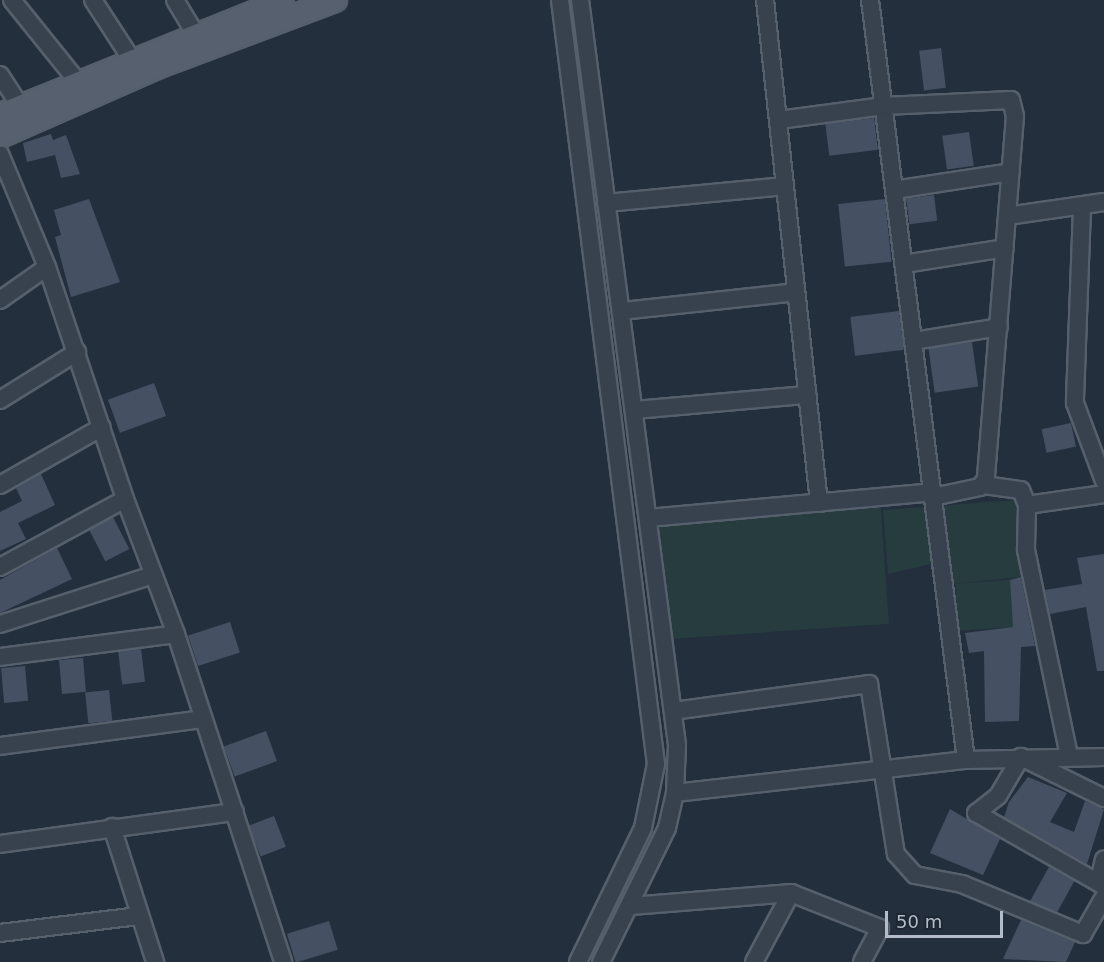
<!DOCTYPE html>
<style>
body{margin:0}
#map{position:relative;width:1104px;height:962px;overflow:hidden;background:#242f3e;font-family:"DejaVu Sans",sans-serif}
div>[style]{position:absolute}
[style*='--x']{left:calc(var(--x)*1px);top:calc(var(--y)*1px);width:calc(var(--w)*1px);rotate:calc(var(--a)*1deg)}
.green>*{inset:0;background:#263c3f;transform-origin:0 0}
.building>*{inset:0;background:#455162;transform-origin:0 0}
.roads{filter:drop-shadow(2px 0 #565f6c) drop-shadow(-2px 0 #565f6c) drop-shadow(0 2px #565f6c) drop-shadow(0 -2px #565f6c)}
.minor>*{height:16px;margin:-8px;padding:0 8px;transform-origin:8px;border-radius:8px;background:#38414e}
.major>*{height:21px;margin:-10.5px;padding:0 10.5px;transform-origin:10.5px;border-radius:10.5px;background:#56606e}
span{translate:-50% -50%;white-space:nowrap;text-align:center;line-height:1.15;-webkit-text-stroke:5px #1d2633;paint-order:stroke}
.scale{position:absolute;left:885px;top:911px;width:118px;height:27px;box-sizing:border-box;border:3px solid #b4bcc9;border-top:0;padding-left:8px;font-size:18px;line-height:21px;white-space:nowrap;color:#b4bcc9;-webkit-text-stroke:4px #1d2633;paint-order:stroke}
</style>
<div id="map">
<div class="green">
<div style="left:880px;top:497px;width:127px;height:233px;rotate:86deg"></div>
<div style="clip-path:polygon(1016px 500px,1027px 576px,954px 584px,948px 560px,888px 574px,883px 510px)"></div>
<div style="left:1010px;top:580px;width:47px;height:55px;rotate:86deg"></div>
</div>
<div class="building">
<div style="left:941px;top:48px;width:40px;height:22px;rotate:83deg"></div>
<div style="left:874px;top:118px;width:32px;height:49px;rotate:83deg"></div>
<div style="left:969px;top:132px;width:34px;height:27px;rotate:82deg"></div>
<div style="clip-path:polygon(51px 134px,53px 140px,66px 135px,80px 174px,61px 178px,55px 155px,27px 162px,23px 143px)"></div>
<div style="left:934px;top:195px;width:26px;height:28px;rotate:83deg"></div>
<div style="clip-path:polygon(89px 199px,120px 282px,71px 297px,55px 237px,61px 235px,54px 210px)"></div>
<div style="left:885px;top:199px;width:63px;height:47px;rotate:84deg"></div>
<div style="left:899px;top:311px;width:39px;height:49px;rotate:83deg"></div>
<div style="left:972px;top:342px;width:45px;height:44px;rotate:82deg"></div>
<div style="left:154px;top:383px;width:35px;height:49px;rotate:70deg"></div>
<div style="left:1071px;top:423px;width:24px;height:30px;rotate:78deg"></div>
<div style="clip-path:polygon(41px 474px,55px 505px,18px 523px,26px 539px,0 551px,0 512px,22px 501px,16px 488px)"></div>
<div style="left:113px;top:517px;width:36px;height:27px;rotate:63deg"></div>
<div style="clip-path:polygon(57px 548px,72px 579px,0 613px,0 580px)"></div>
<div style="clip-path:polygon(1104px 554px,1104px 671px,1097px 671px,1086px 607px,1050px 614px,1045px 590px,1082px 584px,1077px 558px)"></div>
<div style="clip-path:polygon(1021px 577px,1035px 646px,1021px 647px,1019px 721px,985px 722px,984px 651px,969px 653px,965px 633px,1013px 627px,1010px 580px)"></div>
<div style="left:230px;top:622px;width:32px;height:44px;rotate:72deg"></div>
<div style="left:141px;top:649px;width:33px;height:23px;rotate:83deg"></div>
<div style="left:83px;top:658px;width:34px;height:24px;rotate:85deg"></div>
<div style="left:25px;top:666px;width:35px;height:24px;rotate:85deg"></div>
<div style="left:109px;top:690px;width:31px;height:24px;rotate:84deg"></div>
<div style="left:266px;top:731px;width:32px;height:45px;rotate:70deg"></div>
<div style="clip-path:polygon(1028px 777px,1067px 793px,1050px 822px,1074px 832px,1085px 801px,1104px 809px,1087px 864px,1004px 817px,1009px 802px)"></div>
<div style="clip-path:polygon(950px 809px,1000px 839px,983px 875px,930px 853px)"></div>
<div style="left:274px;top:816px;width:33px;height:27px;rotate:69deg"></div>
<div style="left:1049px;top:867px;width:29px;height:39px;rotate:29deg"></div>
<div style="clip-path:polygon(1021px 920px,1075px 942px,1066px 962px,1003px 959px)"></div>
<div style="left:329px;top:921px;width:30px;height:44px;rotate:73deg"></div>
</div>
<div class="roads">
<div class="minor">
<div style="--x:12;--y:0;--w:105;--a:51.2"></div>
<div style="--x:93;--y:0;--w:72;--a:57"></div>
<div style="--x:175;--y:0;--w:39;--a:59"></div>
<div style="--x:560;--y:0;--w:770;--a:82.84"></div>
<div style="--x:656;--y:764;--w:65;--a:101.5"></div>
<div style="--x:643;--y:828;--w:149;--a:115.9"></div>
<div style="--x:580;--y:0;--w:751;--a:82.58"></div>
<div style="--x:677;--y:745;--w:48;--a:92.4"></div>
<div style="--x:675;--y:793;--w:36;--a:103"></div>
<div style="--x:667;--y:828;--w:149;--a:116.2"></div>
<div style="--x:765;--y:0;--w:506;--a:83.87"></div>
<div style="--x:870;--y:0;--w:766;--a:82.8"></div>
<div style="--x:0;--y:75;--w:37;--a:57"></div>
<div style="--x:779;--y:120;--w:106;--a:-7.6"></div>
<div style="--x:884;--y:106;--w:127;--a:-2.7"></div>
<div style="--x:1011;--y:100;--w:16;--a:76"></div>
<div style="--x:1015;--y:116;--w:364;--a:94.6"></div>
<div style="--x:986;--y:479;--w:10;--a:127"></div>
<div style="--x:980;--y:487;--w:48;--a:168"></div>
<div style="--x:0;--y:154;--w:122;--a:67.4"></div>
<div style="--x:47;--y:267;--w:245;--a:71.4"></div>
<div style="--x:125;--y:499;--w:144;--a:69.3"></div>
<div style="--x:176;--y:634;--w:345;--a:71.9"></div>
<div style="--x:894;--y:190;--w:118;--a:-8.7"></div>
<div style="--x:606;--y:203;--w:180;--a:-5.4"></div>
<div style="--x:1082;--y:208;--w:195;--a:92.1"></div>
<div style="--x:1075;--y:403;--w:83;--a:69.6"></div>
<div style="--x:1007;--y:216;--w:98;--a:-8.2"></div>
<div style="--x:904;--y:264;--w:102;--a:-9"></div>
<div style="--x:0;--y:300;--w:57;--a:-35.1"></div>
<div style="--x:622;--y:311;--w:175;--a:-6.2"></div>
<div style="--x:913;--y:341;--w:87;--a:-9.2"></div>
<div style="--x:0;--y:400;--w:91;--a:-31.9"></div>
<div style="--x:634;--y:410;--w:174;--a:-5"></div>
<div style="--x:0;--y:485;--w:117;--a:-29.6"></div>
<div style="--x:984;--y:485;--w:37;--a:8"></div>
<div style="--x:1021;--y:490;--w:16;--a:68"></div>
<div style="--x:1027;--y:505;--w:45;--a:91.3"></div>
<div style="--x:1026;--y:550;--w:210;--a:78.2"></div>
<div style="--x:1027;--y:505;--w:78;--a:-8.1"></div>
<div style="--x:648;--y:518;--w:285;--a:-5.2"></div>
<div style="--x:0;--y:567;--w:142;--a:-28.5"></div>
<div style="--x:0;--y:624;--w:161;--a:-17.8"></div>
<div style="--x:0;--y:657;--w:177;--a:-7.4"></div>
<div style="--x:673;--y:711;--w:198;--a:-7.8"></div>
<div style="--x:869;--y:684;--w:172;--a:81"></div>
<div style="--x:896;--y:854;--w:28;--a:48"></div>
<div style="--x:915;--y:875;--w:48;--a:10.8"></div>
<div style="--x:962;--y:884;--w:131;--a:22.5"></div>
<div style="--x:1083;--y:934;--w:43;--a:-60.4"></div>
<div style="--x:0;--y:746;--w:205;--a:-7.6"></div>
<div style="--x:675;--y:793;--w:293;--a:-6.5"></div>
<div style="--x:966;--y:760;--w:138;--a:-1.2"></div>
<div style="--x:1104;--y:798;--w:93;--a:-153.7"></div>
<div style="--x:1021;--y:757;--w:45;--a:120.5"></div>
<div style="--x:998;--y:796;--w:28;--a:142"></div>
<div style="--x:976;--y:813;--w:147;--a:29.7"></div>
<div style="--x:112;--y:827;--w:142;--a:72.3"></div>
<div style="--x:0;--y:844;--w:237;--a:-7.8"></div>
<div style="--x:1099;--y:881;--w:22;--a:-77"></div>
<div style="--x:631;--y:906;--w:161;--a:-4.6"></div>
<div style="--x:0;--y:933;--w:140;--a:-7"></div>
<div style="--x:754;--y:962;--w:78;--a:-61.8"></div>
<div style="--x:791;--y:893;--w:96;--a:21.5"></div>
<div style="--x:880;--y:928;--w:38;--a:118"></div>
</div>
<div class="major">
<div style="--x:0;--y:114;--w:304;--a:-22"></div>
<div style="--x:0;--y:136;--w:174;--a:-23.8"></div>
<div style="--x:159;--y:66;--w:188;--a:-20.6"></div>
</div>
</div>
<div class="scale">50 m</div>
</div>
